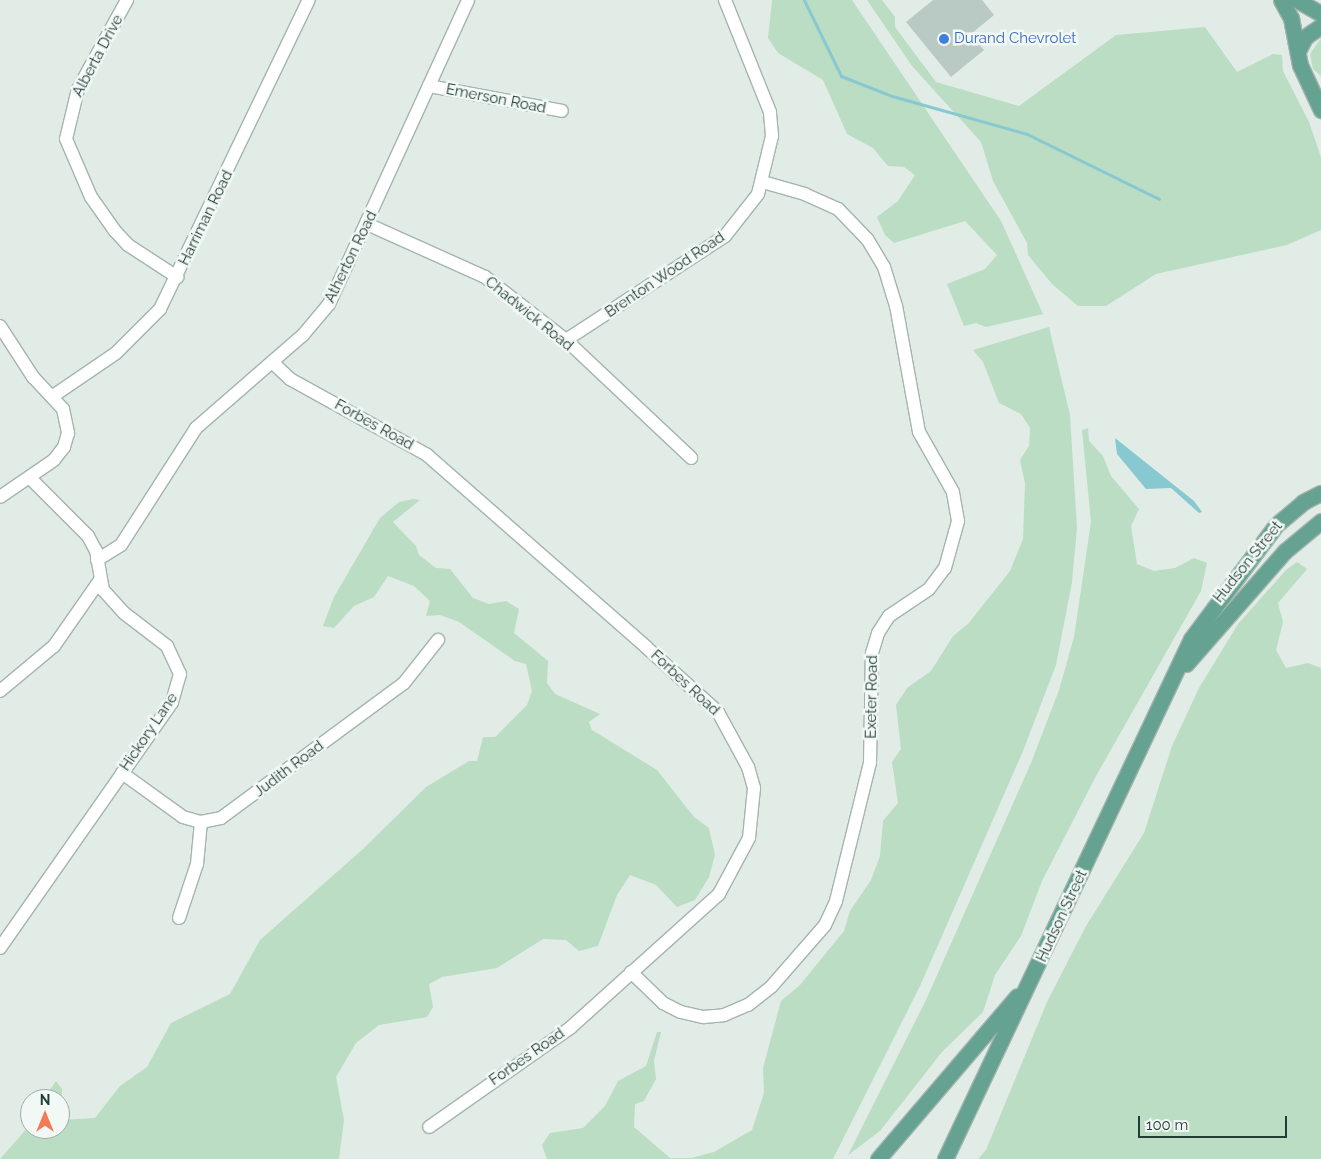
<!DOCTYPE html>
<style>
body{margin:0}
#map{position:relative;width:1321px;height:1159px;overflow:hidden;background:#e1ece7;font-family:Raleway,sans-serif}
div>[style]{position:absolute}
[style*='--x']{left:calc(var(--x)*1px);top:calc(var(--y)*1px);width:calc(var(--w)*1px);rotate:calc(var(--a)*1deg)}
.green>*{inset:0;background:#baddc3}
.water>*{inset:0;background:#88c8d1}
.stream>*{height:3px;margin:-1.5px;padding:0 1.5px;transform-origin:1.5px;border-radius:1.5px;background:#88c8d1}
.building>*{inset:0;background:#b9c9c3}
.roads{filter:drop-shadow(1px 0 #a4b4ae) drop-shadow(-1px 0 #a4b4ae) drop-shadow(0 1px #a4b4ae) drop-shadow(0 -1px #a4b4ae)}
.minor>*{height:12px;margin:-6px;padding:0 6px;transform-origin:6px;border-radius:6px;background:#fff}
.major>*{height:15px;margin:-7.5px;padding:0 7.5px;transform-origin:7.5px;border-radius:7.5px;background:#65a291}
.dots>*{width:14px;height:14px;translate:-50% -50%;box-sizing:border-box;border:2px solid #f2f8f5;border-radius:50%}
span{translate:-50% -50%;white-space:nowrap;text-align:center;line-height:1.15;-webkit-text-stroke:5px #f2f8f5;paint-order:stroke}
.shop-label{font-size:15px;color:#366cbe}
.left{translate:0 -50%;text-align:left}
.street-label{font-size:15px;color:#213d35}
.north{position:absolute;left:20px;top:1089px;width:50px;height:50px;box-sizing:border-box;background:#f2f8f5;border:1px solid #9eada8;border-radius:50%;rotate:0deg;font-size:14px;font-weight:700;line-height:20px;text-align:center;color:#213d35}
.north::after{content:'';display:block;margin:auto;width:18px;height:22px;background:#f37b58;clip-path:polygon(50% 0,100% 100%,50% 72%,0 100%)}
.scale{position:absolute;left:1138px;top:1116px;width:149px;height:22px;box-sizing:border-box;border:2px solid #213d35;border-top:0;padding-left:6px;font-size:15px;line-height:18px;white-space:nowrap;color:#213d35;-webkit-text-stroke:4px #f2f8f5;paint-order:stroke}
</style>
<div id="map">
<div class="green">
<div style="clip-path:polygon(772px 0,852px 0,1001px 221px,1043px 314px,986px 327px,976px 323px,964px 326px,947px 284px,985px 269px,997px 255px,965px 221px,894px 243px,885px 235px,877px 217px,898px 201px,915px 175px,904px 167px,888px 166px,873px 148px,847px 134px,823px 80px,778px 53px,768px 38px)"></div>
<div style="clip-path:polygon(867px 0,882px 0,895px 17px,895px 27px,936px 82px,1019px 106px,1116px 35px,1205px 27px,1237px 72px,1273px 54px,1282px 55px,1283px 71px,1309px 122px,1321px 157px,1321px 230px,1287px 245px,1156px 274px,1106px 306px,1078px 306px,1052px 284px,1028px 255px,1027px 243px,993px 181px,981px 142px,912px 66px)"></div>
<div style="clip-path:polygon(1321px 38px,1321px 76px,1313px 69px,1310px 54px)"></div>
<div style="clip-path:polygon(1049px 327px,1070px 415px,1077px 528px,1072px 582px,1056px 665px,1023px 751px,920px 986px,833px 1159px,547px 1159px,542px 1145px,550px 1133px,583px 1128px,605px 1106px,618px 1081px,646px 1066px,657px 1032px,661px 1032px,654px 1061px,656px 1079px,644px 1101px,635px 1104px,634px 1127px,670px 1158px,691px 1158px,714px 1152px,752px 1130px,764px 1093px,763px 1068px,781px 1001px,800px 985px,844px 931px,850px 911px,871px 880px,880px 856px,883px 821px,898px 803px,892px 762px,901px 749px,896px 705px,907px 688px,931px 671px,953px 636px,968px 624px,1010px 571px,1023px 539px,1025px 483px,1020px 460px,1029px 446px,1030px 428px,1021px 414px,999px 403px,983px 362px,973px 350px)"></div>
<div style="clip-path:polygon(1088px 428px,1089px 441px,1103px 456px,1111px 476px,1139px 509px,1131px 526px,1137px 564px,1154px 571px,1175px 568px,1194px 558px,1207px 563px,1201px 591px,1096px 776px,1042px 881px,1021px 936px,995px 975px,983px 1012px,942px 1052px,880px 1131px,848px 1155px,926px 1000px,1031px 763px,1059px 690px,1074px 637px,1091px 522px,1082px 430px)"></div>
<div style="clip-path:polygon(413px 499px,420px 500px,393px 522px,416px 546px,419px 555px,436px 568px,450px 569px,473px 598px,489px 604px,506px 601px,519px 609px,514px 633px,548px 661px,547px 683px,555px 694px,600px 714px,589px 722px,592px 730px,657px 770px,694px 817px,709px 828px,715px 855px,709px 877px,695px 900px,677px 907px,656px 885px,630px 875px,617px 895px,598px 946px,579px 951px,566px 940px,543px 939px,497px 968px,442px 977px,429px 984px,433px 1007px,427px 1017px,379px 1025px,356px 1043px,336px 1077px,344px 1120px,339px 1159px,0 1159px,30px 1125px,30px 1129px,60px 1129px,60px 1099px,44px 1099px,56px 1081px,62px 1089px,61px 1120px,95px 1118px,120px 1086px,147px 1067px,171px 1023px,230px 994px,260px 940px,363px 849px,426px 787px,469px 761px,477px 761px,483px 737px,495px 737px,527px 705px,532px 691px,526px 664px,515px 661px,459px 622px,440px 615px,426px 616px,430px 601px,414px 586px,388px 576px,374px 597px,354px 606px,334px 628px,323px 626px,334px 597px,380px 518px,399px 502px)"></div>
<div style="clip-path:polygon(1297px 562px,1307px 569px,1278px 603px,1283px 622px,1276px 650px,1286px 668px,1308px 663px,1321px 668px,1321px 1159px,978px 1159px,986px 1150px,1047px 1002px,1086px 926px,1144px 833px,1172px 746px,1199px 688px,1238px 624px,1286px 570px)"></div>
</div>
<div class="water">
<div style="clip-path:polygon(1115px 438px,1194px 501px,1202px 512px,1199px 513px,1171px 488px,1146px 489px,1117px 454px)"></div>
</div>
<div class="stream">
<div style="--x:804;--y:0;--w:85;--a:64"></div>
<div style="--x:841;--y:76;--w:55;--a:21.4"></div>
<div style="--x:892;--y:96;--w:140;--a:15.7"></div>
<div style="--x:1027;--y:134;--w:147;--a:26.2"></div>
</div>
<div class="building">
<div style="clip-path:polygon(933px 0,982px 0,994px 15px,971px 34px,984px 50px,951px 77px,906px 22px)"></div>
</div>
<div class="roads">
<div class="minor">
<div style="--x:127;--y:0;--w:102;--a:118.8"></div>
<div style="--x:78;--y:89;--w:51;--a:103.5"></div>
<div style="--x:66;--y:139;--w:63;--a:66.7"></div>
<div style="--x:91;--y:197;--w:42;--a:54.8"></div>
<div style="--x:115;--y:231;--w:19;--a:47"></div>
<div style="--x:128;--y:245;--w:59;--a:33.1"></div>
<div style="--x:429;--y:86;--w:135;--a:10.6"></div>
<div style="--x:367;--y:224;--w:129;--a:24.2"></div>
<div style="--x:485;--y:277;--w:103;--a:37.9"></div>
<div style="--x:566;--y:340;--w:172;--a:43.3"></div>
<div style="--x:0;--y:326;--w:61;--a:57.1"></div>
<div style="--x:33;--y:377;--w:44;--a:46.8"></div>
<div style="--x:63;--y:409;--w:25;--a:78"></div>
<div style="--x:68;--y:433;--w:15;--a:106"></div>
<div style="--x:64;--y:447;--w:16;--a:128"></div>
<div style="--x:54;--y:460;--w:65;--a:145.6"></div>
<div style="--x:566;--y:340;--w:190;--a:-33.2"></div>
<div style="--x:725;--y:236;--w:53;--a:-51.8"></div>
<div style="--x:758;--y:194;--w:60;--a:-76.4"></div>
<div style="--x:772;--y:136;--w:24;--a:-95"></div>
<div style="--x:770;--y:112;--w:121;--a:-111.9"></div>
<div style="--x:272;--y:362;--w:25;--a:43"></div>
<div style="--x:290;--y:379;--w:157;--a:29"></div>
<div style="--x:427;--y:455;--w:291;--a:41.2"></div>
<div style="--x:646;--y:647;--w:97;--a:42.1"></div>
<div style="--x:718;--y:712;--w:63;--a:61.4"></div>
<div style="--x:748;--y:767;--w:22;--a:74"></div>
<div style="--x:754;--y:788;--w:50;--a:95.7"></div>
<div style="--x:749;--y:838;--w:64;--a:118.2"></div>
<div style="--x:719;--y:894;--w:200;--a:138"></div>
<div style="--x:570;--y:1028;--w:172;--a:144.9"></div>
<div style="--x:53;--y:396;--w:76;--a:-34.3"></div>
<div style="--x:116;--y:353;--w:62;--a:-45"></div>
<div style="--x:160;--y:309;--w:343;--a:-64.3"></div>
<div style="--x:97;--y:560;--w:28;--a:-32"></div>
<div style="--x:121;--y:545;--w:139;--a:-57.3"></div>
<div style="--x:196;--y:428;--w:142;--a:-41"></div>
<div style="--x:303;--y:335;--w:40;--a:-50"></div>
<div style="--x:329;--y:304;--w:334;--a:-65.4"></div>
<div style="--x:0;--y:691;--w:70;--a:-39.8"></div>
<div style="--x:54;--y:646;--w:80;--a:-55.1"></div>
<div style="--x:122;--y:773;--w:75;--a:35.8"></div>
<div style="--x:183;--y:817;--w:19;--a:16"></div>
<div style="--x:201;--y:822;--w:20;--a:-11"></div>
<div style="--x:221;--y:818;--w:227;--a:-36.4"></div>
<div style="--x:404;--y:683;--w:55;--a:-51.7"></div>
<div style="--x:179;--y:918;--w:57;--a:-71.6"></div>
<div style="--x:197;--y:864;--w:42;--a:-84.6"></div>
<div style="--x:0;--y:948;--w:300;--a:-55"></div>
<div style="--x:172;--y:702;--w:29;--a:-74"></div>
<div style="--x:180;--y:674;--w:31;--a:-115"></div>
<div style="--x:167;--y:646;--w:54;--a:-142.5"></div>
<div style="--x:124;--y:613;--w:31;--a:-132"></div>
<div style="--x:103;--y:590;--w:40;--a:-100"></div>
<div style="--x:96;--y:551;--w:17;--a:-118"></div>
<div style="--x:88;--y:536;--w:82;--a:-135"></div>
<div style="--x:631;--y:972;--w:45;--a:44.1"></div>
<div style="--x:663;--y:1003;--w:20;--a:27"></div>
<div style="--x:681;--y:1012;--w:23;--a:13"></div>
<div style="--x:703;--y:1017;--w:21;--a:-5"></div>
<div style="--x:724;--y:1015;--w:26;--a:-23"></div>
<div style="--x:748;--y:1005;--w:29;--a:-38"></div>
<div style="--x:771;--y:987;--w:82;--a:-48.9"></div>
<div style="--x:825;--y:925;--w:26;--a:-65"></div>
<div style="--x:836;--y:901;--w:142;--a:-76.2"></div>
<div style="--x:870;--y:763;--w:110;--a:-89"></div>
<div style="--x:872;--y:653;--w:21;--a:-73"></div>
<div style="--x:878;--y:633;--w:20;--a:-57"></div>
<div style="--x:889;--y:616;--w:48;--a:-34"></div>
<div style="--x:929;--y:589;--w:26;--a:-53"></div>
<div style="--x:945;--y:568;--w:49;--a:-74.5"></div>
<div style="--x:958;--y:521;--w:29;--a:-100"></div>
<div style="--x:953;--y:492;--w:69;--a:-119.5"></div>
<div style="--x:919;--y:432;--w:128;--a:-100.3"></div>
<div style="--x:896;--y:306;--w:41;--a:-107.1"></div>
<div style="--x:884;--y:267;--w:33;--a:-121"></div>
<div style="--x:867;--y:239;--w:42;--a:-134"></div>
<div style="--x:838;--y:209;--w:36;--a:-156"></div>
<div style="--x:805;--y:194;--w:44;--a:-164.1"></div>
</div>
<div class="major">
<div style="--x:1281;--y:0;--w:21;--a:61"></div>
<div style="--x:1291;--y:18;--w:48;--a:79.2"></div>
<div style="--x:1300;--y:65;--w:50;--a:65"></div>
<div style="--x:1297;--y:0;--w:28;--a:30"></div>
<div style="--x:1298;--y:51;--w:16;--a:-63"></div>
<div style="--x:1305;--y:37;--w:19;--a:-35"></div>
<div style="--x:1186;--y:664;--w:150;--a:-48.8"></div>
<div style="--x:1285;--y:551;--w:47;--a:-39.8"></div>
<div style="--x:878;--y:1159;--w:214;--a:-49.5"></div>
<div style="--x:945;--y:1159;--w:575;--a:-64.68"></div>
<div style="--x:1191;--y:639;--w:142;--a:-53.3"></div>
<div style="--x:1276;--y:525;--w:35;--a:-40"></div>
<div style="--x:1303;--y:502;--w:20;--a:-27"></div>
</div>
</div>
<div class="dots">
<div style="left:944px;top:39px;background:#3f7fe0"></div>
</div>
<div class="shop-label">
<span class="left" style="left:954px;top:39px">Durand Chevrolet</span>
</div>
<div class="street-label">
<span style="left:98px;top:56px;rotate:-62deg">Alberta Drive</span>
<span style="left:496px;top:99px;rotate:11deg">Emerson Road</span>
<span style="left:206px;top:218px;rotate:-64deg">Harriman Road</span>
<span style="left:351px;top:257px;rotate:-64deg">Atherton Road</span>
<span style="left:665px;top:275px;rotate:-34deg">Brenton Wood Road</span>
<span style="left:529px;top:314px;rotate:39deg">Chadwick Road</span>
<span style="left:374px;top:425px;rotate:29deg">Forbes Road</span>
<span style="left:1248px;top:562px;rotate:-51deg">Hudson Street</span>
<span style="left:685px;top:683px;rotate:43deg">Forbes Road</span>
<span style="left:872px;top:697px;rotate:-89deg">Exeter Road</span>
<span style="left:149px;top:732px;rotate:-56deg">Hickory Lane</span>
<span style="left:289px;top:769px;rotate:-37deg">Judith Road</span>
<span style="left:1062px;top:916px;rotate:-65deg">Hudson Street</span>
<span style="left:527px;top:1057px;rotate:-35deg">Forbes Road</span>
</div>
<div class="north">N</div>
<div class="scale">100 m</div>
</div>
